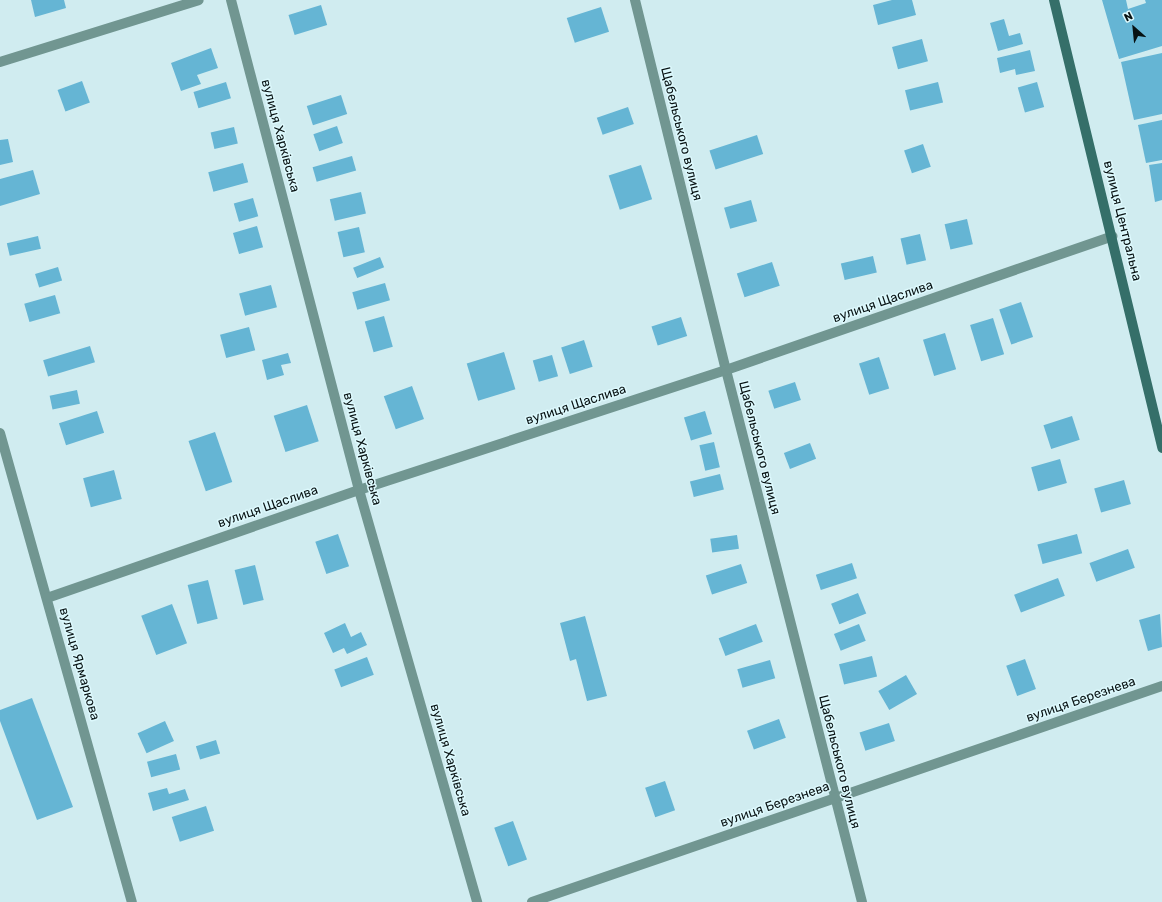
<!DOCTYPE html>
<meta charset="utf-8">
<style>
body{margin:0}
#map{position:relative;width:1162px;height:902px;overflow:hidden;background:#d0ecf0;font-family:Rubik,sans-serif}
div>[style]{position:absolute}
[style*='--x']{left:calc(var(--x)*1px);top:calc(var(--y)*1px);width:calc(var(--w)*1px);rotate:calc(var(--a)*1deg)}
.building>*{inset:0;background:#65b5d4;transform-origin:0 0}
.street>*{height:10px;margin:-5px;padding:0 5px;transform-origin:5px;border-radius:5px;background:#719691}
.secondary>*{height:10px;margin:-5px;padding:0 5px;transform-origin:5px;border-radius:5px;background:#356f69}
span{translate:-50% -50%;white-space:nowrap;text-align:center;line-height:1.15;-webkit-text-stroke:3px #ddf9fd;paint-order:stroke}
.street-label{font-size:13px;color:#071112}
.north{position:absolute;left:1114px;top:8px;width:40px;height:40px;-webkit-text-stroke:3px #ddf9fd;paint-order:stroke;rotate:333deg;font-size:11px;font-weight:700;line-height:16px;text-align:center;color:#071112}
.north::after{content:'';display:block;margin:auto;width:14px;height:18px;background:#071112;clip-path:polygon(50% 0,100% 100%,50% 72%,0 100%)}
</style>
<div id="map">
<div class="building">
<div style="clip-path:polygon(31px 0,64px 0,66px 8px,35px 17px)"></div>
<div style="clip-path:polygon(892px 0,912px 0,916px 15px,878px 25px,873px 5px)"></div>
<div style="clip-path:polygon(1102px 0,1126px 0,1128px 9px,1146px 3px,1145px 0,1162px 0,1162px 46px,1119px 59px)"></div>
<div style="left:321px;top:5px;width:21px;height:34px;rotate:73deg"></div>
<div style="left:601px;top:7px;width:26px;height:36px;rotate:72deg"></div>
<div style="clip-path:polygon(1004px 19px,1009px 36px,1020px 33px,1023px 44px,998px 51px,990px 23px)"></div>
<div style="left:922px;top:39px;width:23px;height:31px;rotate:75deg"></div>
<div style="clip-path:polygon(211px 48px,218px 68px,197px 75px,201px 84px,181px 91px,171px 63px)"></div>
<div style="clip-path:polygon(1030px 50px,1035px 71px,1016px 75px,1015px 69px,1000px 73px,997px 58px)"></div>
<div style="clip-path:polygon(1162px 53px,1162px 114px,1134px 120px,1121px 62px)"></div>
<div style="left:82px;top:81px;width:23px;height:26px;rotate:70deg"></div>
<div style="left:226px;top:82px;width:17px;height:34px;rotate:73deg"></div>
<div style="left:938px;top:82px;width:21px;height:34px;rotate:76deg"></div>
<div style="left:1037px;top:82px;width:26px;height:20px;rotate:74deg"></div>
<div style="left:341px;top:95px;width:20px;height:36px;rotate:72deg"></div>
<div style="left:628px;top:107px;width:18px;height:33px;rotate:71deg"></div>
<div style="clip-path:polygon(1162px 120px,1162px 160px,1146px 163px,1138px 125px)"></div>
<div style="left:337px;top:126px;width:18px;height:25px;rotate:71deg"></div>
<div style="left:234px;top:127px;width:17px;height:24px;rotate:77deg"></div>
<div style="left:757px;top:135px;width:20px;height:50px;rotate:72deg"></div>
<div style="clip-path:polygon(8px 139px,13px 162px,0 165px,0 140px)"></div>
<div style="left:923px;top:144px;width:24px;height:20px;rotate:71deg"></div>
<div style="left:352px;top:156px;width:15px;height:41px;rotate:74deg"></div>
<div style="left:243px;top:163px;width:20px;height:36px;rotate:75deg"></div>
<div style="clip-path:polygon(1162px 163px,1162px 200px,1155px 202px,1149px 165px)"></div>
<div style="left:641px;top:165px;width:36px;height:34px;rotate:72deg"></div>
<div style="clip-path:polygon(33px 170px,40px 194px,0 206px,0 179px)"></div>
<div style="left:361px;top:192px;width:22px;height:32px;rotate:77deg"></div>
<div style="left:253px;top:198px;width:19px;height:20px;rotate:74deg"></div>
<div style="left:751px;top:200px;width:22px;height:28px;rotate:74deg"></div>
<div style="left:967px;top:219px;width:26px;height:23px;rotate:77deg"></div>
<div style="left:257px;top:226px;width:22px;height:25px;rotate:74deg"></div>
<div style="left:359px;top:227px;width:26px;height:22px;rotate:77deg"></div>
<div style="left:920px;top:234px;width:27px;height:20px;rotate:77deg"></div>
<div style="left:38px;top:236px;width:13px;height:32px;rotate:77deg"></div>
<div style="left:873px;top:256px;width:17px;height:33px;rotate:77deg"></div>
<div style="left:380px;top:257px;width:11px;height:29px;rotate:68deg"></div>
<div style="left:772px;top:262px;width:25px;height:37px;rotate:72deg"></div>
<div style="left:58px;top:267px;width:14px;height:24px;rotate:73deg"></div>
<div style="left:385px;top:283px;width:18px;height:34px;rotate:74deg"></div>
<div style="left:271px;top:285px;width:23px;height:33px;rotate:75deg"></div>
<div style="left:55px;top:295px;width:19px;height:32px;rotate:74deg"></div>
<div style="left:1021px;top:302px;width:37px;height:23px;rotate:71deg"></div>
<div style="left:384px;top:316px;width:32px;height:20px;rotate:74deg"></div>
<div style="left:681px;top:317px;width:20px;height:31px;rotate:72deg"></div>
<div style="left:993px;top:318px;width:38px;height:24px;rotate:73deg"></div>
<div style="left:249px;top:327px;width:24px;height:30px;rotate:75deg"></div>
<div style="left:945px;top:333px;width:38px;height:23px;rotate:73deg"></div>
<div style="left:584px;top:340px;width:28px;height:24px;rotate:72deg"></div>
<div style="left:90px;top:346px;width:17px;height:49px;rotate:73deg"></div>
<div style="left:504px;top:352px;width:39px;height:39px;rotate:73deg"></div>
<div style="clip-path:polygon(288px 353px,291px 363px,281px 365px,284px 375px,267px 380px,262px 360px)"></div>
<div style="left:552px;top:355px;width:22px;height:20px;rotate:74deg"></div>
<div style="left:879px;top:357px;width:33px;height:21px;rotate:72deg"></div>
<div style="left:795px;top:382px;width:19px;height:28px;rotate:72deg"></div>
<div style="left:412px;top:386px;width:35px;height:30px;rotate:70deg"></div>
<div style="left:77px;top:390px;width:14px;height:28px;rotate:78deg"></div>
<div style="left:307px;top:405px;width:38px;height:35px;rotate:72deg"></div>
<div style="left:97px;top:411px;width:23px;height:40px;rotate:72deg"></div>
<div style="left:705px;top:411px;width:24px;height:22px;rotate:73deg"></div>
<div style="left:1072px;top:416px;width:25px;height:30px;rotate:72deg"></div>
<div style="left:215px;top:432px;width:53px;height:28px;rotate:71deg"></div>
<div style="left:714px;top:442px;width:26px;height:15px;rotate:77deg"></div>
<div style="left:810px;top:443px;width:17px;height:28px;rotate:69deg"></div>
<div style="left:1060px;top:459px;width:25px;height:30px;rotate:74deg"></div>
<div style="left:114px;top:470px;width:30px;height:32px;rotate:75deg"></div>
<div style="left:720px;top:474px;width:16px;height:31px;rotate:76deg"></div>
<div style="left:1124px;top:480px;width:25px;height:31px;rotate:74deg"></div>
<div style="left:338px;top:534px;width:34px;height:24px;rotate:71deg"></div>
<div style="left:1077px;top:534px;width:20px;height:41px;rotate:75deg"></div>
<div style="left:737px;top:535px;width:14px;height:27px;rotate:82deg"></div>
<div style="left:1128px;top:549px;width:20px;height:41px;rotate:70deg"></div>
<div style="left:852px;top:563px;width:16px;height:38px;rotate:72deg"></div>
<div style="left:741px;top:564px;width:20px;height:37px;rotate:72deg"></div>
<div style="left:255px;top:565px;width:36px;height:21px;rotate:76deg"></div>
<div style="left:1058px;top:578px;width:19px;height:47px;rotate:69deg"></div>
<div style="left:208px;top:580px;width:40px;height:21px;rotate:76deg"></div>
<div style="left:858px;top:593px;width:22px;height:29px;rotate:68deg"></div>
<div style="left:172px;top:604px;width:42px;height:33px;rotate:69deg"></div>
<div style="clip-path:polygon(1160px 614px,1162px 647px,1148px 651px,1139px 620px)"></div>
<div style="clip-path:polygon(585px 616px,607px 696px,587px 701px,576px 659px,570px 661px,560px 623px)"></div>
<div style="clip-path:polygon(345px 623px,351px 637px,361px 632px,367px 645px,347px 654px,344px 648px,333px 653px,324px 633px)"></div>
<div style="left:756px;top:624px;width:19px;height:40px;rotate:69deg"></div>
<div style="left:859px;top:624px;width:18px;height:27px;rotate:68deg"></div>
<div style="left:872px;top:656px;width:21px;height:34px;rotate:76deg"></div>
<div style="left:367px;top:657px;width:19px;height:35px;rotate:69deg"></div>
<div style="left:1025px;top:659px;width:32px;height:20px;rotate:70deg"></div>
<div style="left:770px;top:660px;width:19px;height:34px;rotate:74deg"></div>
<div style="left:906px;top:675px;width:22px;height:32px;rotate:60deg"></div>
<div style="clip-path:polygon(32px 698px,73px 807px,37px 820px,0 721px,0 710px)"></div>
<div style="left:779px;top:719px;width:20px;height:34px;rotate:70deg"></div>
<div style="left:165px;top:721px;width:22px;height:30px;rotate:66deg"></div>
<div style="left:889px;top:723px;width:19px;height:31px;rotate:72deg"></div>
<div style="left:216px;top:740px;width:14px;height:21px;rotate:73deg"></div>
<div style="left:176px;top:754px;width:16px;height:30px;rotate:75deg"></div>
<div style="left:665px;top:781px;width:31px;height:21px;rotate:71deg"></div>
<div style="clip-path:polygon(167px 788px,169px 794px,185px 789px,189px 800px,153px 811px,148px 793px)"></div>
<div style="left:206px;top:806px;width:26px;height:36px;rotate:72deg"></div>
<div style="left:513px;top:821px;width:41px;height:20px;rotate:70deg"></div>
</div>
<div class="street">
<div style="--x:231;--y:0;--w:506;--a:75.36"></div>
<div style="--x:359;--y:490;--w:429;--a:74"></div>
<div style="--x:635;--y:0;--w:381;--a:76.2"></div>
<div style="--x:726;--y:370;--w:549;--a:75.66"></div>
<div style="--x:0;--y:62;--w:208;--a:-17.3"></div>
<div style="--x:0;--y:433;--w:487;--a:74.3"></div>
<div style="--x:47;--y:598;--w:330;--a:-19.1"></div>
<div style="--x:359;--y:490;--w:386;--a:-18.1"></div>
<div style="--x:726;--y:370;--w:409;--a:-19.1"></div>
<div style="--x:532;--y:902;--w:666;--a:-18.92"></div>
</div>
<div class="secondary">
<div style="--x:1054;--y:0;--w:461;--a:76.4"></div>
</div>
<div class="street-label">
<span style="left:681px;top:134px;rotate:76deg">Щабельського вулиця</span>
<span style="left:280px;top:136px;rotate:75deg">вулиця Харківська</span>
<span style="left:1122px;top:221px;rotate:76deg">вулиця Центральна</span>
<span style="left:883px;top:302px;rotate:-19deg">вулиця Щаслива</span>
<span style="left:576px;top:405px;rotate:-18deg">вулиця Щаслива</span>
<span style="left:759px;top:448px;rotate:76deg">Щабельського вулиця</span>
<span style="left:362px;top:449px;rotate:75deg">вулиця Харківська</span>
<span style="left:268px;top:507px;rotate:-19deg">вулиця Щаслива</span>
<span style="left:79px;top:664px;rotate:74deg">вулиця Ярмаркова</span>
<span style="left:1081px;top:700px;rotate:-19deg">вулиця Березнева</span>
<span style="left:450px;top:760px;rotate:74deg">вулиця Харківська</span>
<span style="left:839px;top:762px;rotate:76deg">Щабельського вулиця</span>
<span style="left:775px;top:805px;rotate:-19deg">вулиця Березнева</span>
</div>
<div class="north">N</div>
</div>
